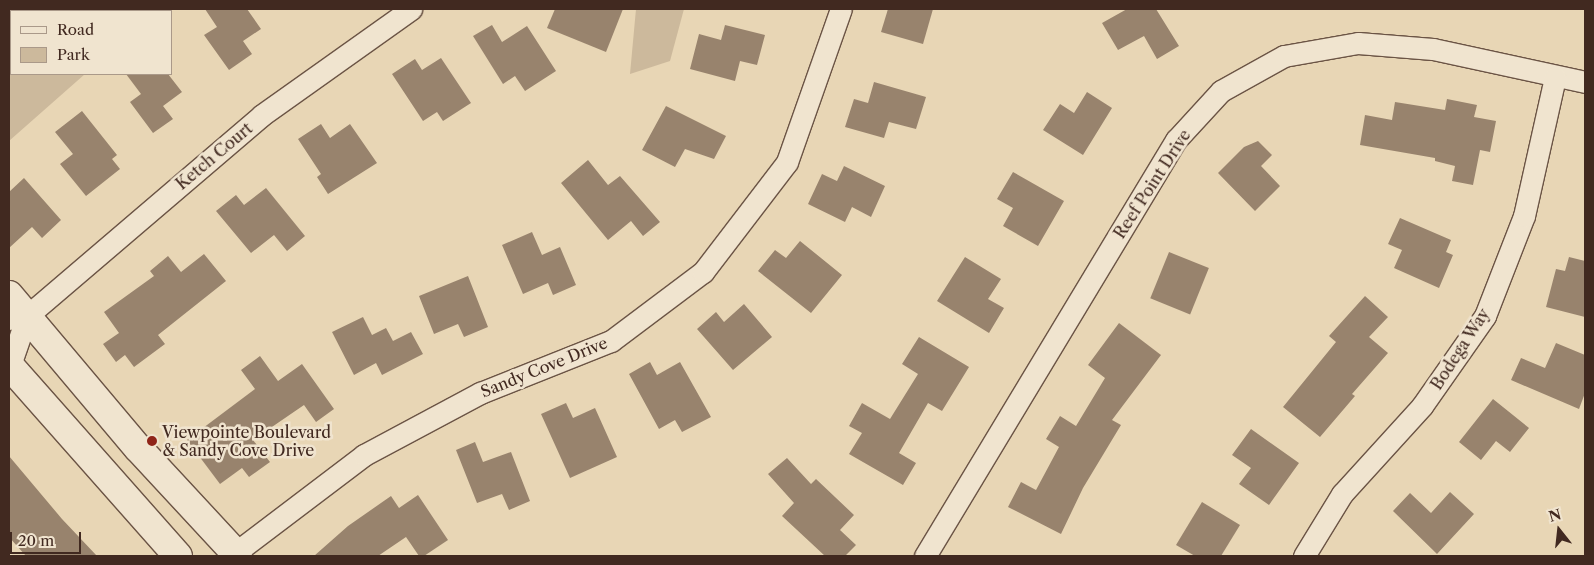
<!DOCTYPE html>
<style>
body{margin:0}
#map{position:relative;width:1594px;height:565px;overflow:hidden;background:#e8d6b5;font-family:"Libre Caslon Text",serif}
div>[style]{position:absolute}
[style*='--x']{left:calc(var(--x)*1px);top:calc(var(--y)*1px);width:calc(var(--w)*1px);rotate:calc(var(--a)*1deg)}
.green>*{inset:0;background:#ccb99c}
.building>*{inset:0;background:#98836d;transform-origin:0 0}
.roads{filter:drop-shadow(1px 0 #6b5445) drop-shadow(-1px 0 #6b5445) drop-shadow(0 1px #6b5445) drop-shadow(0 -1px #6b5445)}
.street>*{height:21px;margin:-10.5px;padding:0 10.5px;transform-origin:10.5px;border-radius:10.5px;background:#f0e4cf}
.secondary>*{height:28px;margin:-14px;padding:0 14px;transform-origin:14px;border-radius:14px;background:#f0e4cf}
.dots>*{width:14px;height:14px;translate:-50% -50%;box-sizing:border-box;border:2px solid #f0e4cf;border-radius:50%}
span{translate:-50% -50%;white-space:nowrap;text-align:center;line-height:1.15;-webkit-text-stroke:5px #f0e4cf;paint-order:stroke}
.street-label{font-size:16px;color:#412920}
.poi-label{font-size:16px;color:#412920}
.left{translate:0 -50%;text-align:left}
.frame{position:absolute;inset:0;border:10px solid #412920;pointer-events:none}
.legend{position:absolute;left:10px;top:10px;width:162px;height:65px;box-sizing:border-box;background:#f0e4cf;border:1px solid #aa9989;margin:0;padding:6px 9px;list-style:none;font-size:15px;color:#412920}
.legend li{display:flex;align-items:center;gap:10px;height:25px}
.legend b{width:25px;border:1px solid #aa9989}
.north{position:absolute;left:1534px;top:505px;width:50px;height:50px;-webkit-text-stroke:4px #f0e4cf;paint-order:stroke;rotate:344deg;font-size:14px;font-weight:700;line-height:20px;text-align:center;color:#412920}
.north::after{content:'';display:block;margin:auto;width:18px;height:22px;background:#412920;clip-path:polygon(50% 0,100% 100%,50% 72%,0 100%)}
.scale{position:absolute;left:10px;top:532px;width:71px;height:22px;box-sizing:border-box;border:2px solid #412920;border-top:0;padding-left:6px;font-size:15px;line-height:18px;white-space:nowrap;color:#412920;-webkit-text-stroke:4px #f0e4cf;paint-order:stroke}
</style>
<div id="map">
<div class="green">
<div style="clip-path:polygon(9px 9px,158px 9px,11px 11px,11px 74px,85px 74px,9px 141px)"></div>
<div style="clip-path:polygon(636px 9px,684px 9px,670px 61px,630px 74px)"></div>
</div>
<div class="building">
<div style="clip-path:polygon(205px 9px,247px 9px,261px 29px,243px 41px,252px 54px,229px 70px,204px 35px,217px 27px)"></div>
<div style="clip-path:polygon(555px 9px,623px 9px,606px 52px,547px 28px)"></div>
<div style="clip-path:polygon(888px 9px,933px 9px,923px 44px,881px 32px)"></div>
<div style="clip-path:polygon(1127px 9px,1156px 9px,1179px 46px,1157px 59px,1144px 36px,1118px 50px,1102px 23px)"></div>
<div style="clip-path:polygon(492px 25px,502px 42px,527px 26px,556px 71px,525px 91px,515px 76px,503px 84px,473px 36px)"></div>
<div style="clip-path:polygon(725px 25px,765px 35px,757px 65px,740px 61px,735px 81px,690px 69px,699px 34px,721px 40px)"></div>
<div style="clip-path:polygon(441px 58px,471px 103px,443px 121px,437px 112px,423px 121px,392px 74px,415px 59px,422px 70px)"></div>
<div style="clip-path:polygon(126px 74px,168px 74px,182px 92px,163px 106px,173px 119px,153px 133px,130px 102px,141px 94px)"></div>
<div style="clip-path:polygon(874px 82px,926px 97px,916px 129px,889px 122px,884px 138px,845px 127px,854px 99px,868px 103px)"></div>
<div style="clip-path:polygon(1087px 92px,1112px 108px,1083px 155px,1043px 130px,1060px 104px,1074px 113px)"></div>
<div style="clip-path:polygon(1447px 99px,1477px 105px,1474px 117px,1496px 121px,1490px 152px,1480px 150px,1473px 185px,1452px 181px,1455px 166px,1435px 161px,1435px 158px,1360px 145px,1365px 115px,1392px 120px,1395px 102px,1445px 110px)"></div>
<div style="clip-path:polygon(666px 106px,726px 136px,714px 159px,685px 149px,675px 167px,642px 150px)"></div>
<div style="clip-path:polygon(82px 111px,117px 155px,112px 159px,120px 169px,86px 196px,60px 164px,73px 154px,55px 132px)"></div>
<div style="clip-path:polygon(321px 124px,330px 138px,350px 124px,377px 163px,328px 194px,317px 177px,321px 174px,298px 139px)"></div>
<div style="clip-path:polygon(1258px 141px,1272px 155px,1261px 166px,1280px 186px,1255px 211px,1218px 173px,1244px 147px)"></div>
<div style="clip-path:polygon(588px 160px,608px 185px,620px 176px,660px 222px,643px 236px,631px 221px,608px 240px,561px 183px)"></div>
<div style="clip-path:polygon(844px 166px,885px 186px,871px 217px,852px 207px,845px 222px,808px 204px,822px 174px,837px 181px)"></div>
<div style="clip-path:polygon(1013px 172px,1064px 201px,1038px 246px,1003px 226px,1013px 208px,997px 199px)"></div>
<div style="clip-path:polygon(24px 178px,61px 220px,42px 238px,32px 227px,9px 248px,9px 192px)"></div>
<div style="clip-path:polygon(266px 188px,305px 236px,287px 251px,274px 235px,251px 253px,216px 211px,236px 195px,244px 205px)"></div>
<div style="clip-path:polygon(1400px 218px,1451px 240px,1446px 252px,1453px 255px,1439px 288px,1394px 268px,1402px 250px,1388px 244px)"></div>
<div style="clip-path:polygon(532px 232px,542px 255px,560px 247px,576px 285px,553px 295px,548px 283px,523px 294px,502px 245px)"></div>
<div style="clip-path:polygon(800px 241px,842px 275px,811px 313px,758px 271px,775px 250px,786px 258px)"></div>
<div style="left:1169px;top:252px;width:43px;height:50px;rotate:22deg"></div>
<div style="clip-path:polygon(204px 254px,226px 281px,158px 335px,165px 344px,134px 367px,125px 355px,116px 362px,103px 344px,119px 333px,104px 312px,154px 276px,150px 271px,168px 256px,181px 272px)"></div>
<div style="clip-path:polygon(965px 257px,1001px 279px,988px 299px,1004px 308px,989px 333px,937px 301px)"></div>
<div style="clip-path:polygon(1569px 257px,1585px 261px,1585px 317px,1546px 307px,1556px 269px,1565px 271px)"></div>
<div style="clip-path:polygon(468px 276px,488px 327px,464px 337px,458px 324px,434px 334px,419px 296px)"></div>
<div style="clip-path:polygon(1365px 296px,1388px 317px,1369px 337px,1388px 353px,1352px 394px,1355px 396px,1320px 437px,1283px 407px,1336px 342px,1329px 336px)"></div>
<div style="clip-path:polygon(744px 304px,772px 337px,733px 370px,697px 329px,716px 312px,724px 322px)"></div>
<div style="clip-path:polygon(363px 317px,372px 335px,386px 328px,393px 341px,411px 332px,423px 354px,382px 375px,376px 363px,354px 375px,332px 332px)"></div>
<div style="clip-path:polygon(1119px 323px,1161px 355px,1112px 420px,1121px 425px,1083px 488px,1061px 534px,1008px 507px,1021px 482px,1036px 490px,1059px 447px,1046px 439px,1060px 416px,1076px 426px,1105px 378px,1088px 365px)"></div>
<div style="clip-path:polygon(919px 337px,969px 367px,942px 411px,928px 403px,899px 453px,916px 463px,903px 485px,849px 454px,862px 433px,849px 426px,862px 403px,890px 419px,918px 374px,902px 364px)"></div>
<div style="clip-path:polygon(1556px 343px,1585px 355px,1585px 393px,1579px 409px,1511px 380px,1521px 358px,1545px 368px)"></div>
<div style="clip-path:polygon(260px 356px,278px 381px,302px 364px,334px 409px,316px 422px,304px 405px,253px 440px,270px 462px,249px 477px,242px 468px,220px 484px,187px 440px,255px 389px,241px 370px)"></div>
<div style="clip-path:polygon(650px 362px,657px 375px,680px 362px,711px 417px,682px 432px,675px 420px,659px 429px,629px 374px)"></div>
<div style="clip-path:polygon(1493px 399px,1529px 428px,1510px 452px,1496px 441px,1481px 460px,1459px 442px)"></div>
<div style="clip-path:polygon(566px 403px,573px 418px,595px 408px,617px 457px,570px 478px,541px 414px)"></div>
<div style="clip-path:polygon(1251px 429px,1299px 463px,1269px 505px,1239px 484px,1251px 468px,1232px 455px)"></div>
<div style="clip-path:polygon(475px 442px,483px 462px,511px 452px,530px 501px,509px 510px,502px 494px,477px 503px,456px 450px)"></div>
<div style="clip-path:polygon(9px 456px,62px 519px,97px 556px,26px 556px,9px 537px)"></div>
<div style="clip-path:polygon(787px 458px,811px 484px,816px 479px,854px 515px,840px 530px,856px 545px,845px 556px,825px 556px,782px 516px,794px 503px,768px 474px)"></div>
<div style="clip-path:polygon(1450px 492px,1474px 514px,1437px 554px,1393px 511px,1410px 493px,1431px 513px)"></div>
<div style="clip-path:polygon(418px 495px,448px 540px,424px 556px,419px 556px,406px 537px,378px 556px,314px 556px,348px 526px,391px 496px,399px 508px)"></div>
<div style="clip-path:polygon(1202px 502px,1240px 525px,1221px 556px,1195px 556px,1176px 545px)"></div>
</div>
<div class="roads">
<div class="street">
<div style="--x:27;--y:316;--w:309;--a:-40.5"></div>
<div style="--x:262;--y:115;--w:183;--a:-35.4"></div>
<div style="--x:9;--y:319;--w:18;--a:-9"></div>
<div style="--x:27;--y:316;--w:55;--a:109.1"></div>
<div style="--x:231;--y:556;--w:167;--a:-37.2"></div>
<div style="--x:364;--y:455;--w:132;--a:-28.1"></div>
<div style="--x:480;--y:393;--w:141;--a:-21.7"></div>
<div style="--x:611;--y:341;--w:115;--a:-36.9"></div>
<div style="--x:703;--y:272;--w:138;--a:-52.6"></div>
<div style="--x:787;--y:162;--w:162;--a:-70.6"></div>
<div style="--x:925;--y:556;--w:486;--a:-58.9"></div>
<div style="--x:1176;--y:140;--w:67;--a:-47.4"></div>
<div style="--x:1221;--y:91;--w:72;--a:-29.1"></div>
<div style="--x:1284;--y:56;--w:75;--a:-10"></div>
<div style="--x:1358;--y:43;--w:75;--a:4.6"></div>
<div style="--x:1433;--y:49;--w:156;--a:12.2"></div>
<div style="--x:1304;--y:556;--w:73;--a:-58.5"></div>
<div style="--x:1342;--y:494;--w:119;--a:-47.7"></div>
<div style="--x:1422;--y:406;--w:110;--a:-55"></div>
<div style="--x:1485;--y:316;--w:107;--a:-68.7"></div>
<div style="--x:1524;--y:216;--w:142;--a:-77.4"></div>
</div>
<div class="secondary">
<div style="--x:9;--y:295;--w:200;--a:49.9"></div>
<div style="--x:138;--y:448;--w:147;--a:47.2"></div>
<div style="--x:9;--y:365;--w:255;--a:48.5"></div>
</div>
</div>
<div class="dots">
<div style="left:152px;top:441px;background:#8f2418"></div>
</div>
<div class="street-label">
<span style="left:214px;top:156px;rotate:-40deg">Ketch Court</span>
<span style="left:1152px;top:184px;rotate:-57deg">Reef Point Drive</span>
<span style="left:1460px;top:349px;rotate:-57deg">Bodega Way</span>
<span style="left:544px;top:367px;rotate:-22deg">Sandy Cove Drive</span>
</div>
<div class="poi-label">
<span class="left" style="left:162px;top:441px">Viewpointe Boulevard<br>&amp; Sandy Cove Drive</span>
</div>
<div class="frame"></div>
<ul class="legend">
<li><b style="height:6px;background:#f0e4cf"></b>Road</li>
<li><b style="height:14px;background:#ccb99c"></b>Park</li>
</ul>
<div class="north">N</div>
<div class="scale">20 m</div>
</div>
